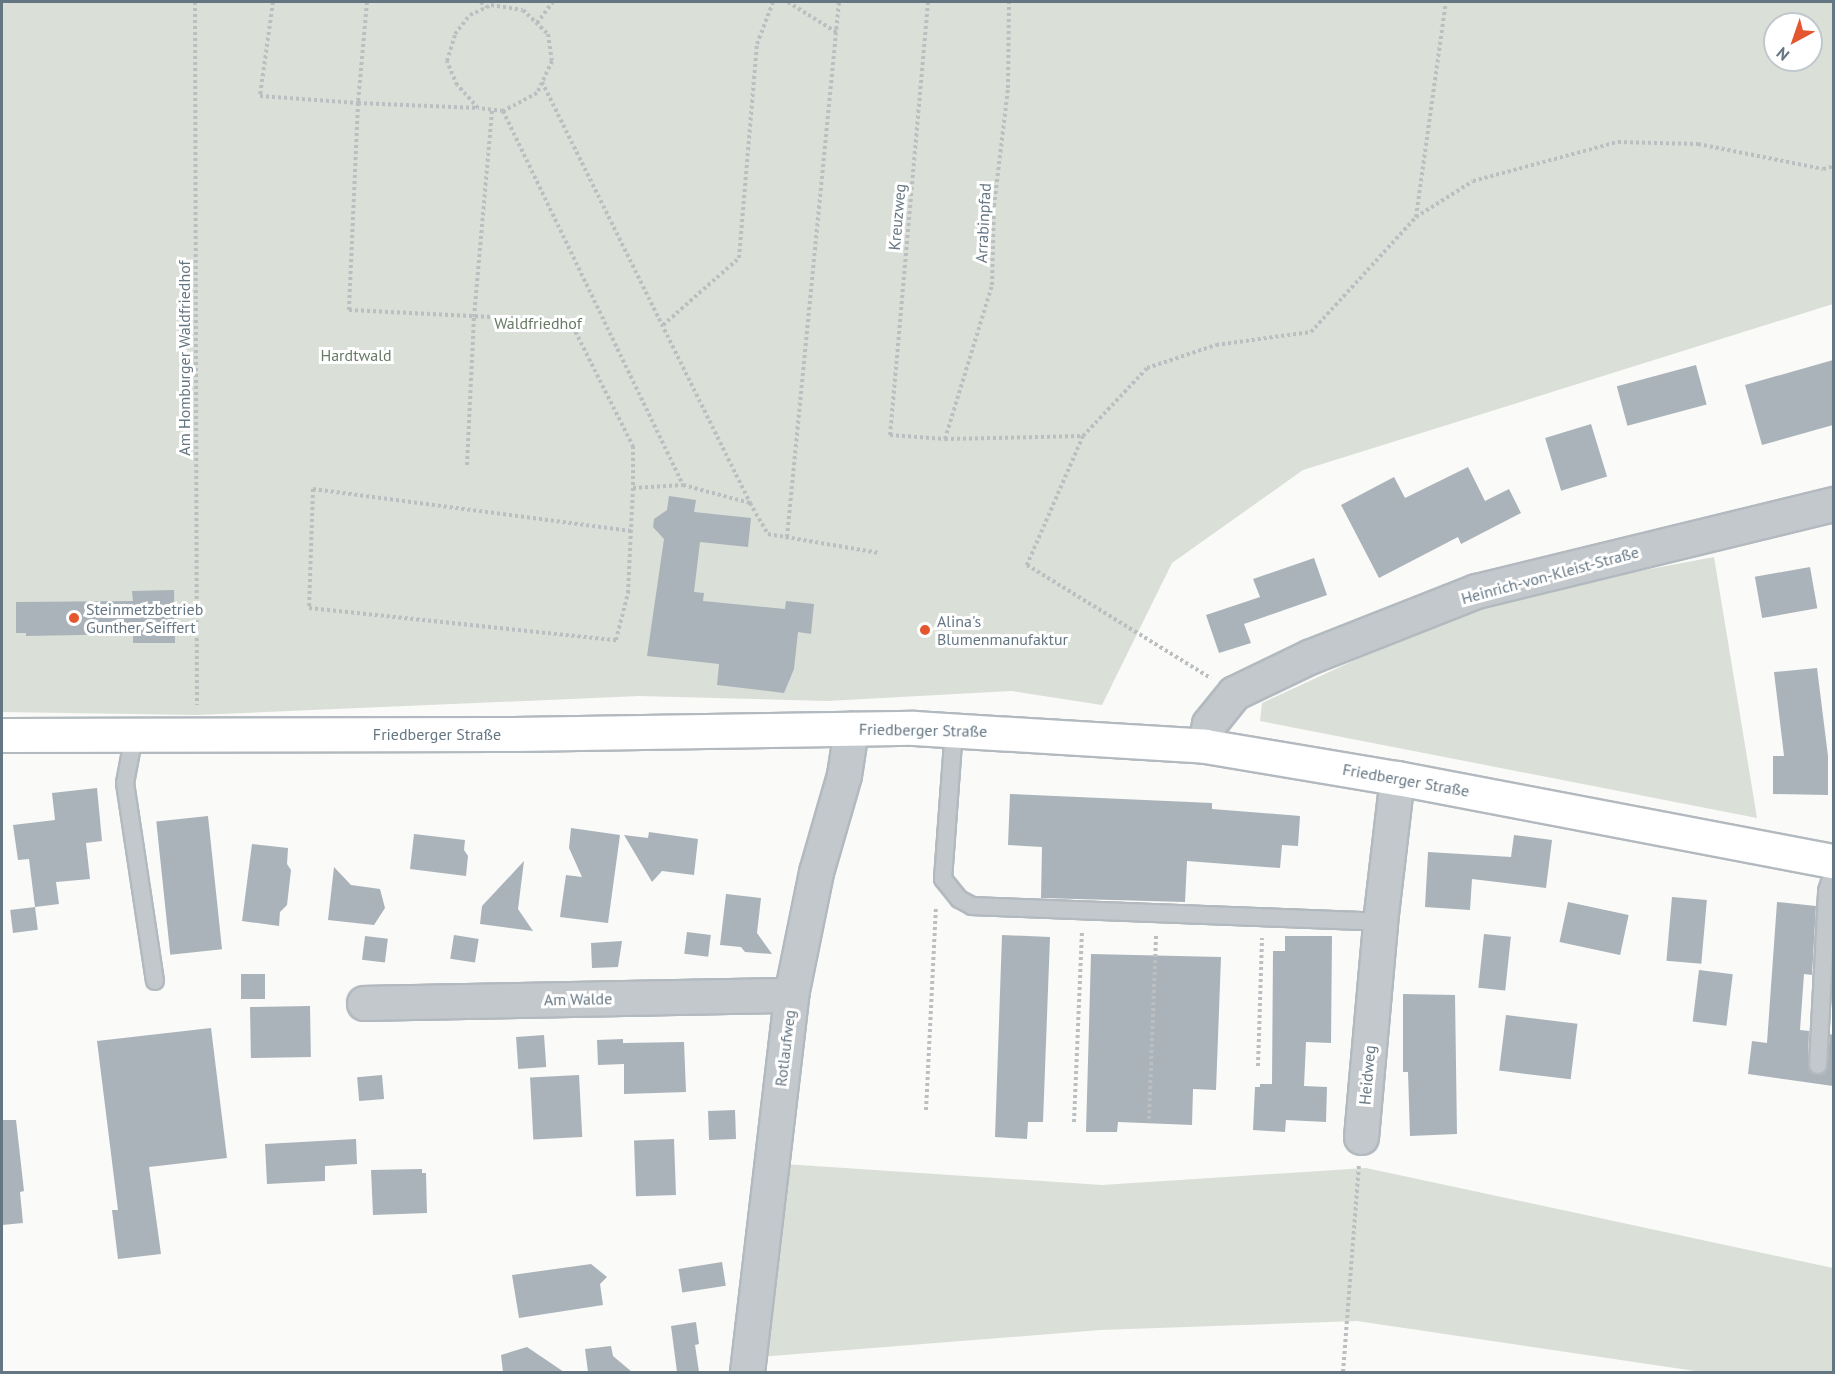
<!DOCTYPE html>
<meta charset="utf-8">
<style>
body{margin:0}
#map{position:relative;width:1835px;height:1374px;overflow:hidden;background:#fafaf8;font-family:"PT Sans",sans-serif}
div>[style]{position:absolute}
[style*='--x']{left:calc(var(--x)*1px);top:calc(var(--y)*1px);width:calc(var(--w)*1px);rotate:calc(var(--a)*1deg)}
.green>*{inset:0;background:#dadfd7}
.building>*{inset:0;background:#aab3b9;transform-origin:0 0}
.path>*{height:4px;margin-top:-2px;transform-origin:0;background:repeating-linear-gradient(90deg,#bbbfc2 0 3px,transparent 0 6px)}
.roads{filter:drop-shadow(2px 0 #b3babf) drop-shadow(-2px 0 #b3babf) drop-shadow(0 2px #b3babf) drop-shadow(0 -2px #b3babf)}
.lane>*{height:16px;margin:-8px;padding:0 8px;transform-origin:8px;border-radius:8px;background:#c3c8cc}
.street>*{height:33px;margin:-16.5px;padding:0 16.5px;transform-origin:16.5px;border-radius:16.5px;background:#c3c8cc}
.secondary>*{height:33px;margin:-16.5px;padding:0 16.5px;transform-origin:16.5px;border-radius:16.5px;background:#fff}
.dots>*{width:16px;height:16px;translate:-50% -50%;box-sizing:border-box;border:3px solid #fff;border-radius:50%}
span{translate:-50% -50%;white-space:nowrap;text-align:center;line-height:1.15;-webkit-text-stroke:6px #fff;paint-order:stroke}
.street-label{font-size:16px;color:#657683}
.park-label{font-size:16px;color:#687a64}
.poi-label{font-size:16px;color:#657683}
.left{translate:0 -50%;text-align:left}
.frame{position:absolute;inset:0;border:3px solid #657683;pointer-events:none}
.north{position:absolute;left:1763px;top:12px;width:60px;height:60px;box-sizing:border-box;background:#fff;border:2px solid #c1c8cd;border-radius:50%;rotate:220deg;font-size:16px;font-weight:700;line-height:24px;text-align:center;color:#657683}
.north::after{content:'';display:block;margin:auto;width:21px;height:27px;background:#e4572e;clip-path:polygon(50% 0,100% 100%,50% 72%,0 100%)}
</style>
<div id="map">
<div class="green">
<div style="clip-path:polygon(evenodd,2px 2px,1833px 2px,1833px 304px,1303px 470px,1172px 563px,1102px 705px,1011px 691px,827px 701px,639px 696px,197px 715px,2px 712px,2px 2px,1775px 24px,1811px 24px,1811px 60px,1775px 60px,1775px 24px)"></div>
<div style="clip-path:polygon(1714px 557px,1757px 818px,1260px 721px,1262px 703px,1485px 600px)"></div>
<div style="clip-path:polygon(784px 1164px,1102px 1185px,1366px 1168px,1833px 1268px,1833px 1372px,1702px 1372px,1357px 1321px,1100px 1330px,759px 1357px)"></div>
</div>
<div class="building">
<div style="clip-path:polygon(1833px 360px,1833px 425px,1762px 445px,1745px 385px)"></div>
<div style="left:1696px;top:365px;width:41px;height:82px;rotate:75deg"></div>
<div style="left:1591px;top:424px;width:55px;height:48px;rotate:73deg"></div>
<div style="clip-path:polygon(1468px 467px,1485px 501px,1509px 489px,1521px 513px,1461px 544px,1458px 537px,1379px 578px,1341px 505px,1394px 477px,1405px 498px)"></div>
<div style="clip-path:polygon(669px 496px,696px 500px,694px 512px,751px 518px,748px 547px,700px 542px,694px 592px,704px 593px,703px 601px,785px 609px,786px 601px,814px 604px,811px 634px,798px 632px,794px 669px,784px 693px,717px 685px,719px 664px,647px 656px,664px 539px,653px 527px,654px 519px,667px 510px)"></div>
<div style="clip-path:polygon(1314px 558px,1327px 595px,1244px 624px,1251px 643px,1219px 653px,1206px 615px,1260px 597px,1253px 579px)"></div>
<div style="left:1810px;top:567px;width:42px;height:56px;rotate:80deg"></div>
<div style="clip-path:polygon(174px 590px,175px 643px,133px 643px,133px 634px,26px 636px,26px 633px,16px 633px,16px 602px,133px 601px,132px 591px)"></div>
<div style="clip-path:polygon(1817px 668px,1828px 756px,1828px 795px,1773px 794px,1773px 756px,1784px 756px,1774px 672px)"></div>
<div style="clip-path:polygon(97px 788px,102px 841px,86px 843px,90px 879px,56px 882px,59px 904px,35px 907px,29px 859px,18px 860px,13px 825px,55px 820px,52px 793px)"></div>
<div style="clip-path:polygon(1010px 794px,1212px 803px,1212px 809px,1300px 816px,1298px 846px,1282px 845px,1280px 868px,1187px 861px,1185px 902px,1041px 898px,1042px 847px,1008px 845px)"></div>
<div style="left:208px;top:816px;width:134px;height:52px;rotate:84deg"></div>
<div style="clip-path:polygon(571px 828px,620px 835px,608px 923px,560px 917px,566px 875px,582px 877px,569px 848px)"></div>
<div style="clip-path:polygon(649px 832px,698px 839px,694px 875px,662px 871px,652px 882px,624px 835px,648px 838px)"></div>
<div style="clip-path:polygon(414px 834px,465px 840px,464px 850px,468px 856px,466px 876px,410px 869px)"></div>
<div style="clip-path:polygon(1514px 835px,1552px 840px,1546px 888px,1472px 879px,1470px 910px,1425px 907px,1428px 852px,1511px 857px)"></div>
<div style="clip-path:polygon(252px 844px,288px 848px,287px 864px,291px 870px,287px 905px,280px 912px,279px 926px,242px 921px)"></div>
<div style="clip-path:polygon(524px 861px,518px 909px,533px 931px,480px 924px,482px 906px)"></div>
<div style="clip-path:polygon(334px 867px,351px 885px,380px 889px,385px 908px,374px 925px,328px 920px)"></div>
<div style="clip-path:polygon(726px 894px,761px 898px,757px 933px,772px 954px,745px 952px,741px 947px,720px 945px)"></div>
<div style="left:1672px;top:897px;width:35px;height:64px;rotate:5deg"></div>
<div style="left:1568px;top:902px;width:62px;height:41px;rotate:12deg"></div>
<div style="clip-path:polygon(1777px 902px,1816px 906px,1812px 975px,1804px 974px,1800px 1030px,1809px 1031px,1808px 1065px,1812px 1073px,1817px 1075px,1827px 1070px,1830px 1034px,1833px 1035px,1833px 1086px,1748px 1074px,1752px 1041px,1767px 1043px)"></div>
<div style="left:35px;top:907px;width:23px;height:25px;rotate:83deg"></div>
<div style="left:687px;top:932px;width:24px;height:22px;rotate:7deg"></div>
<div style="left:1484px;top:934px;width:27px;height:54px;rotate:6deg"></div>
<div style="left:454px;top:935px;width:25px;height:24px;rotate:9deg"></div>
<div style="clip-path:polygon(1002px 935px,1050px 937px,1043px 1122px,1028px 1122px,1027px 1139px,995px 1137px)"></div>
<div style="left:365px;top:936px;width:23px;height:24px;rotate:7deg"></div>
<div style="clip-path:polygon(1285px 936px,1332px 936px,1331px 1043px,1306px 1042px,1304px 1086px,1327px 1087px,1326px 1122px,1286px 1120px,1285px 1132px,1253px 1130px,1255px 1087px,1260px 1087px,1260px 1084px,1272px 1084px,1273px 951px,1285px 951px)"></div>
<div style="clip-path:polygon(622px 941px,618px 967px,592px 968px,591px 943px)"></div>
<div style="clip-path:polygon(1091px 954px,1221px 957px,1216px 1090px,1193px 1089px,1192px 1125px,1118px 1122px,1117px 1132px,1086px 1132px)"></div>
<div style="left:1699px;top:970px;width:34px;height:52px;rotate:7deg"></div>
<div style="left:241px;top:974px;width:24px;height:25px"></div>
<div style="clip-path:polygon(1403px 994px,1455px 995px,1457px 1134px,1410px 1136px,1408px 1072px,1403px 1072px)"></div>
<div style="left:310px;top:1006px;width:51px;height:60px;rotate:89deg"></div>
<div style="left:1506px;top:1015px;width:72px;height:56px;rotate:7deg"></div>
<div style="clip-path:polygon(211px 1028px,227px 1158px,149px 1167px,161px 1254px,118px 1259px,112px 1210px,118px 1210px,97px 1041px)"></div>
<div style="left:544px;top:1035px;width:32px;height:28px;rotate:86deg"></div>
<div style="clip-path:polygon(623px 1039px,623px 1043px,684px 1042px,686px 1092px,624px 1094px,624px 1064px,598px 1065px,597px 1040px)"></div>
<div style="left:382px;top:1075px;width:24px;height:25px;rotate:85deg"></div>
<div style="left:579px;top:1075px;width:62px;height:49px;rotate:87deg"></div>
<div style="left:735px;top:1110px;width:29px;height:27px;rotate:88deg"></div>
<div style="clip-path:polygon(2px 1120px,16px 1120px,24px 1191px,20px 1192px,23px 1223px,2px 1225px)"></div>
<div style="clip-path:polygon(356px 1139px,357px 1164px,325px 1166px,325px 1181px,267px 1184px,265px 1144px)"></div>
<div style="left:674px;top:1139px;width:56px;height:40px;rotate:88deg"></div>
<div style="clip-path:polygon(422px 1169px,422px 1173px,426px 1173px,427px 1213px,373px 1215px,371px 1170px)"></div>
<div style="left:722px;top:1262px;width:24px;height:44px;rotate:81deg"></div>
<div style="clip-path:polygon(591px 1264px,607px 1277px,600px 1284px,603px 1305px,519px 1318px,512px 1275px)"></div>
<div style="clip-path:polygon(696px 1322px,699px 1344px,695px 1345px,699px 1372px,677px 1372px,671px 1326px)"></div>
<div style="clip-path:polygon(611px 1346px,613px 1356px,632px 1372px,588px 1372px,585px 1349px)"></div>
<div style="clip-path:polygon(527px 1347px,564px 1372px,503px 1372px,501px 1355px)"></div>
</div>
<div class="path">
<div style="--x:195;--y:2;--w:703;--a:89.84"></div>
<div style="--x:273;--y:2;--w:95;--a:97.9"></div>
<div style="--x:260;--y:96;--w:98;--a:4.1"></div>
<div style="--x:358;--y:103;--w:120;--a:2.4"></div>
<div style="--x:367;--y:2;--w:101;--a:95.1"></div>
<div style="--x:358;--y:103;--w:207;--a:92.5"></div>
<div style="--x:349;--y:310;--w:221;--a:2.8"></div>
<div style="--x:570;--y:321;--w:140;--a:63.3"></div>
<div style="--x:633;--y:446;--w:42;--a:90"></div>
<div style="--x:481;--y:2;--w:7;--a:56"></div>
<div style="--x:788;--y:2;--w:57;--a:32"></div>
<div style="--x:928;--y:2;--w:435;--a:95"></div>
<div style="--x:890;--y:435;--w:55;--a:4.2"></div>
<div style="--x:945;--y:439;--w:138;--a:-1.2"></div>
<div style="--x:1083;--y:436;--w:93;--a:-46.7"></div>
<div style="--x:1147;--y:368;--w:73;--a:-18.4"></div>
<div style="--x:1216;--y:345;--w:96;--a:-7.8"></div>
<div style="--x:1311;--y:332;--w:156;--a:-47.6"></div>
<div style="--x:1416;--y:217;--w:67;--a:-32.3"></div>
<div style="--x:1473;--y:181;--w:150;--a:-15.1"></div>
<div style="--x:1618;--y:142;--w:80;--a:1.4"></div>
<div style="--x:1698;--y:144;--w:127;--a:11.3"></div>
<div style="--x:1823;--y:169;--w:11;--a:-15"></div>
<div style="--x:491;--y:5;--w:32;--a:9"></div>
<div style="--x:523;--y:10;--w:35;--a:44"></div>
<div style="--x:548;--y:34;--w:27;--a:82"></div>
<div style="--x:552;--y:61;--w:35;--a:115"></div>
<div style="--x:537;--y:93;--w:38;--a:152"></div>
<div style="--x:503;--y:111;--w:25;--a:-173"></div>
<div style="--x:478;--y:108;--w:31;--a:-132"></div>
<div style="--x:457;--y:85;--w:26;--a:-113"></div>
<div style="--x:447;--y:61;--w:28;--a:-73"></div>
<div style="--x:455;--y:34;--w:24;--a:-52"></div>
<div style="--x:470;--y:15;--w:23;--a:-25"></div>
<div style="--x:537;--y:23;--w:26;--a:-53"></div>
<div style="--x:542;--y:82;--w:470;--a:63.7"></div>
<div style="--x:503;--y:111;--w:415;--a:64.3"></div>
<div style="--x:1416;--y:217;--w:217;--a:-82.1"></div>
<div style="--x:663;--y:325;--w:101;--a:-41.4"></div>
<div style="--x:739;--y:258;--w:215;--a:-85.2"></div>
<div style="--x:757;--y:44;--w:45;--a:-69.1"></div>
<div style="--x:1083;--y:436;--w:141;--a:113.5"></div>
<div style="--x:1027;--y:565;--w:216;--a:31.6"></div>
<div style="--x:945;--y:439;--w:161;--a:-73"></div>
<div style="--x:992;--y:285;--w:79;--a:-88.5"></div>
<div style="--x:994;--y:206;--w:119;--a:-83.2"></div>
<div style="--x:1008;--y:88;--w:86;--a:-89.3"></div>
<div style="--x:467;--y:465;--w:148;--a:-87.3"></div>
<div style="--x:474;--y:317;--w:208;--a:-85"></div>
<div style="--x:631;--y:531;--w:321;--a:-172.5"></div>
<div style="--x:313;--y:489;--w:119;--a:91.9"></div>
<div style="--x:309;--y:608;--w:309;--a:6"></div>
<div style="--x:616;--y:640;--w:49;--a:-75.7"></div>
<div style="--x:628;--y:593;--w:105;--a:-87.3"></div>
<div style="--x:633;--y:488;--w:50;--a:-3.4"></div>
<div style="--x:683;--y:485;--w:69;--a:15"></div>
<div style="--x:750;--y:503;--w:36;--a:60"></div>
<div style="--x:768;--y:534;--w:113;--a:9.7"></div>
<div style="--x:787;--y:537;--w:538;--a:-84.45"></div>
<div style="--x:1258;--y:1066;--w:128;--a:-88.2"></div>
<div style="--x:926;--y:1110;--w:203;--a:-87.2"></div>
<div style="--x:1149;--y:1119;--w:185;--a:-87.8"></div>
<div style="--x:1074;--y:1122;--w:191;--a:-87.6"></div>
<div style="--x:1343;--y:1372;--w:209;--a:-85.6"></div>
</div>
<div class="roads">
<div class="lane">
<div style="--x:954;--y:729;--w:150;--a:94.2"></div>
<div style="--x:943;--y:879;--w:26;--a:51"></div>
<div style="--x:959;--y:899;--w:15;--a:28"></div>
<div style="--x:972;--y:906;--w:408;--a:2.2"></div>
<div style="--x:134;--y:735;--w:49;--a:100.6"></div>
<div style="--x:125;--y:783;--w:200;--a:81.4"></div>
<div style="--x:1818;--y:1065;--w:174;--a:-87"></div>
<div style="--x:1827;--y:891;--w:22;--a:-72"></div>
</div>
<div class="street">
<div style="--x:1205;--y:746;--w:22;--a:-80"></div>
<div style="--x:1209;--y:724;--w:40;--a:-51"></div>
<div style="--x:1234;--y:693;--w:85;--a:-25.7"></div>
<div style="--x:1311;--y:656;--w:177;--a:-21.5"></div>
<div style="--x:1476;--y:591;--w:368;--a:-13.7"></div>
<div style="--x:364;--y:1003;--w:427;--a:-1.1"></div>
<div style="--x:1361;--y:1137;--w:216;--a:-84.9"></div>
<div style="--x:1380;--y:922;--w:145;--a:-83.3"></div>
<div style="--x:747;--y:1372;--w:380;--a:-83.3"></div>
<div style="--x:791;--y:995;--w:126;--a:-78.5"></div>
<div style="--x:816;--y:872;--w:101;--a:-73.9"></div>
<div style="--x:844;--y:775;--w:47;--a:-81.3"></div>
</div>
<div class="secondary">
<div style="--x:2;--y:735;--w:512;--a:-0.11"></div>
<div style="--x:514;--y:734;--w:400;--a:-0.9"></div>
<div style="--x:914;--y:728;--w:292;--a:3.5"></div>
<div style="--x:1205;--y:746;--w:195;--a:9.5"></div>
<div style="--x:1397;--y:778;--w:445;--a:10.8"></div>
</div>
</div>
<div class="dots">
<div style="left:74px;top:618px;background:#e4572e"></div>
<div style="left:925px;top:630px;background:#e4572e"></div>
</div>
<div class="street-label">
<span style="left:897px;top:217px;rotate:-85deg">Kreuzweg</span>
<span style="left:983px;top:223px;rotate:-87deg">Arrabinpfad</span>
<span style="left:184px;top:358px;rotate:-90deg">Am Homburger Waldfriedhof</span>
<span style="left:1550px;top:575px;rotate:-15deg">Heinrich-von-Kleist-Straße</span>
<span style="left:923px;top:730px;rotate:1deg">Friedberger Straße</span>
<span style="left:437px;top:734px">Friedberger Straße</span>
<span style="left:1406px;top:780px;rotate:10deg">Friedberger Straße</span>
<span style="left:578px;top:999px;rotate:-1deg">Am Walde</span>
<span style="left:785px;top:1048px;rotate:-83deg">Rotlaufweg</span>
<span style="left:1367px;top:1075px;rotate:-85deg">Heidweg</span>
</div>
<div class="park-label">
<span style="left:538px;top:323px">Waldfriedhof</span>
<span style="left:356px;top:355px">Hardtwald</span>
</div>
<div class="poi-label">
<span class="left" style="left:86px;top:618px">Steinmetzbetrieb<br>Gunther Seiffert</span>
<span class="left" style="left:937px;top:630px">Alina's<br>Blumenmanufaktur</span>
</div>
<div class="frame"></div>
<div class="north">N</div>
</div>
